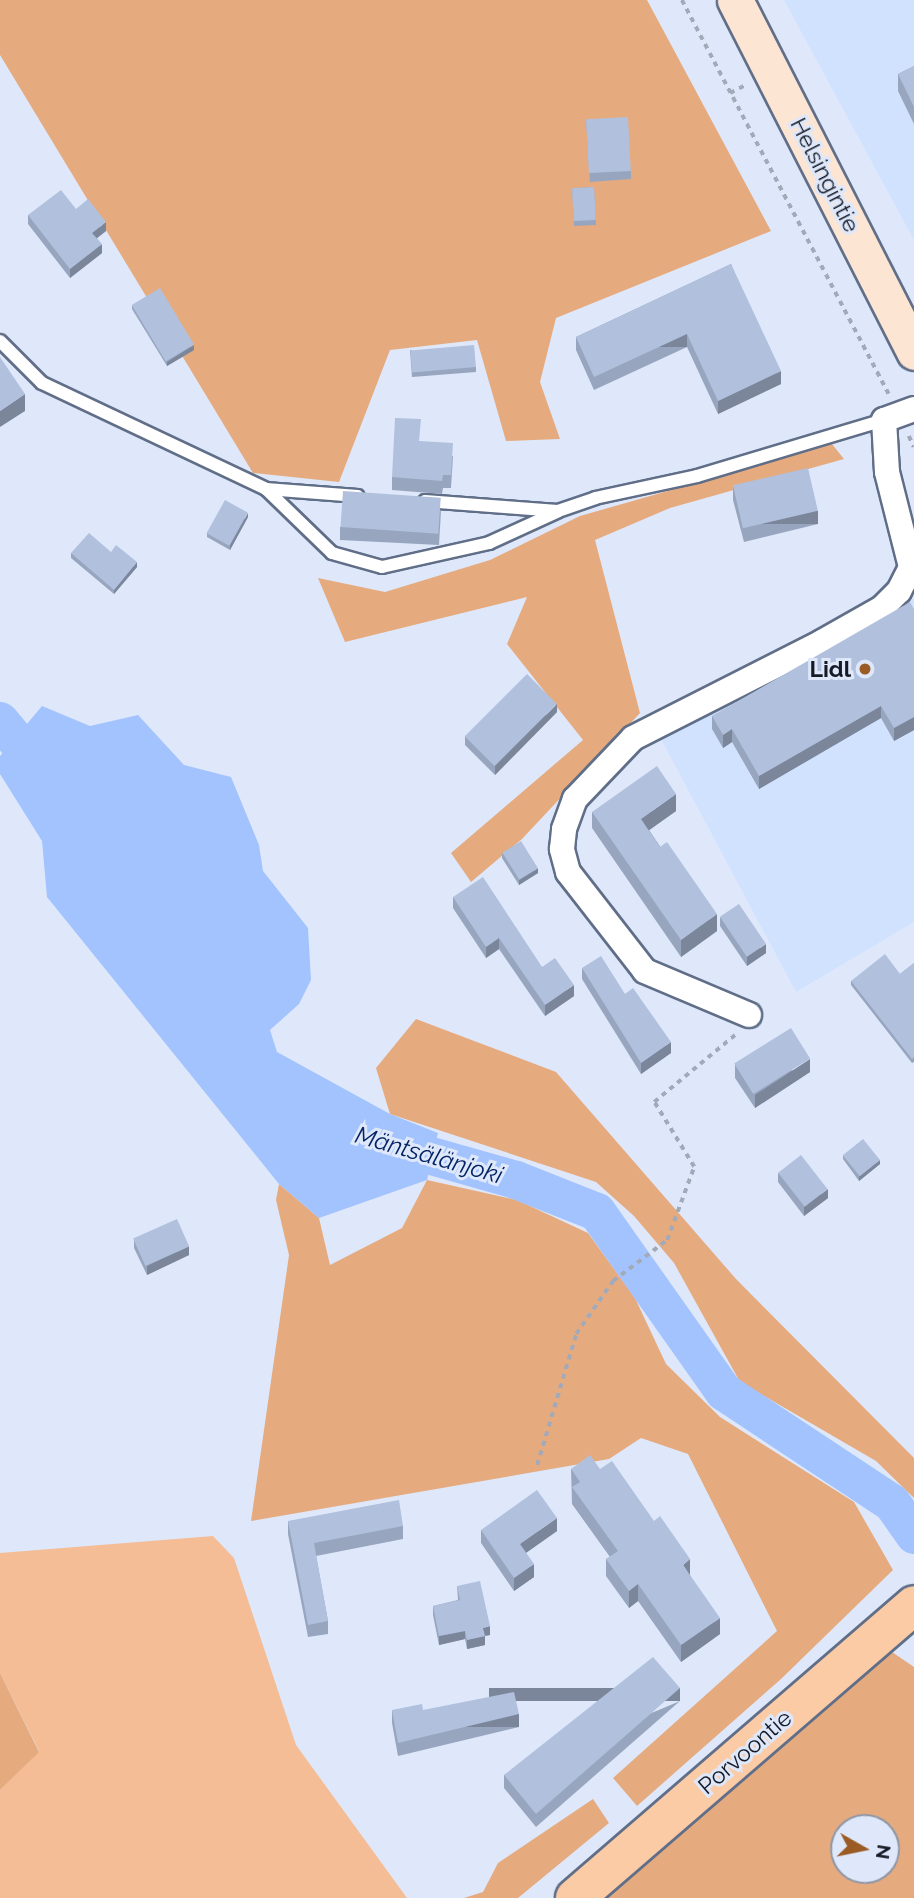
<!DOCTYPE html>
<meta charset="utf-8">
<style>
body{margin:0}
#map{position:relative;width:914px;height:1898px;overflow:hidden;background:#dee8fa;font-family:Raleway,sans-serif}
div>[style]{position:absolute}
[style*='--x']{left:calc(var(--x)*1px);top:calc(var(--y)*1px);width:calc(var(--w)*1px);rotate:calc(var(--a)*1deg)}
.built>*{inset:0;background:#d1e2ff}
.green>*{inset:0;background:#f4bd95}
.forest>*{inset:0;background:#e6aa7f}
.water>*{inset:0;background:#a2c3fe}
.river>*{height:38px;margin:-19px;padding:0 19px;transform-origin:19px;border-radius:19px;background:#a2c3fe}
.path>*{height:3.5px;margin-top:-1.75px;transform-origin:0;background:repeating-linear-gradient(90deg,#a2aaba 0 5px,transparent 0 10px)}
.roads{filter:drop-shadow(2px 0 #606e88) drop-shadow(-2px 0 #606e88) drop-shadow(0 2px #606e88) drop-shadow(0 -2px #606e88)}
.lane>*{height:12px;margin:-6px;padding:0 6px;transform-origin:6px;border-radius:6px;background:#fff}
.street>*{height:24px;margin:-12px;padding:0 12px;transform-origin:12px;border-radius:12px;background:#fff}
.secondary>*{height:35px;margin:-17.5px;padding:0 17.5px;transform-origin:17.5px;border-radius:17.5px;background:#fde5d3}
.primary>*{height:38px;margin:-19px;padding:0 19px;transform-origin:19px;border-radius:19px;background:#fbcba6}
.wall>*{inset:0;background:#97a5be;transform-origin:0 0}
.shaded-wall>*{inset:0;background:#7b869b;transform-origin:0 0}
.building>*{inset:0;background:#b0c0dd;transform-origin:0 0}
.dots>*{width:19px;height:19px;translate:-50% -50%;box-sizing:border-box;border:4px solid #dee8fa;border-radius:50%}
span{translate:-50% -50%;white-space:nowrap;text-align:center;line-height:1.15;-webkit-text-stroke:6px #dee8fa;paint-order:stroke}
.street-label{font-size:23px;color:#151a25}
.poi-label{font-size:23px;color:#151a25;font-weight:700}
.right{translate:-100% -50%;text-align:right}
.water-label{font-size:24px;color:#032465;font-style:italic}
.north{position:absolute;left:830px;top:1814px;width:70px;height:70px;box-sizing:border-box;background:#dee8fa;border:2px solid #8e96a5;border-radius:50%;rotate:99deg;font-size:19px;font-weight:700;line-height:28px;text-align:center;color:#151a25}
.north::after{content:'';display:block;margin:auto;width:24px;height:32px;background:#9b5b24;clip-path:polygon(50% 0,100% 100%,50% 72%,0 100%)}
</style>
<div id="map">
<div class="built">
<div style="clip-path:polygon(784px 0,914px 0,914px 240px)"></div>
<div style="clip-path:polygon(914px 598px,914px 922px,796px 992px,660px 737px)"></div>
</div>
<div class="green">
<div style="clip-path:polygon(213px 1536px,234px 1558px,296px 1745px,407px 1898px,0 1898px,0 1790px,39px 1751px,0 1673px,0 1553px)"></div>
</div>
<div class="forest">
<div style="clip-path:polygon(0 0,647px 0,771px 231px,556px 318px,540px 382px,560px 439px,506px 441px,477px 340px,390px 350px,339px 482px,253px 473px,0 55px)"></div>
<div style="clip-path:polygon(832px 444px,844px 459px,670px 508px,595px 540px,640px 713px,522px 839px,471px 882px,451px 853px,583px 740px,507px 644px,527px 597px,345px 642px,318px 578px,385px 592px,490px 560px,580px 516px)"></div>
<div style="clip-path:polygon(416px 1019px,556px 1072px,736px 1279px,914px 1458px,914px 1498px,876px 1461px,740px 1382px,674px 1263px,634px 1216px,596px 1182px,390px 1114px,376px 1068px)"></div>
<div style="clip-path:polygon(427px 1180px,517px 1200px,588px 1233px,635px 1298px,666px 1364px,720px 1417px,854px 1502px,893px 1570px,781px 1679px,637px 1806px,613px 1778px,777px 1631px,688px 1454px,641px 1438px,609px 1459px,251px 1521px,289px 1255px,276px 1200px,279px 1184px,319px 1218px,330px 1265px,402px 1228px)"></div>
<div style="clip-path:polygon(evenodd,892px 1652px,914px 1667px,914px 1898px,599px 1898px,892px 1652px,844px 1828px,886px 1828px,886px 1870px,844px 1870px,844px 1828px)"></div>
<div style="clip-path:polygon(0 1673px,39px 1752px,0 1790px)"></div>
<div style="clip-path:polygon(593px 1799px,609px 1823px,518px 1898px,464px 1898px,483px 1892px,498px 1863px)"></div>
</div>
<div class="water">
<div style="clip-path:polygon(42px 706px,90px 726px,138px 715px,184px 765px,231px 777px,259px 845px,263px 871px,308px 928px,311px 980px,299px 1004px,270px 1030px,277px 1052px,390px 1114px,438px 1133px,427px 1180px,319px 1218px,279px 1184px,47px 897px,42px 841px,0 774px,0 756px)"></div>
</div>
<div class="river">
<div style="--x:0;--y:721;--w:40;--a:50"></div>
<div style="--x:26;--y:752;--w:33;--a:69"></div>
<div style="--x:382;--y:1142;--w:139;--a:15.8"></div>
<div style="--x:516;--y:1180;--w:87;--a:21.6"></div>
<div style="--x:597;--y:1212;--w:220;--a:54.8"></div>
<div style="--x:724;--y:1392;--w:201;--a:33.5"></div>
<div style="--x:892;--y:1503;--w:39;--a:55"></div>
</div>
<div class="path">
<div style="--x:682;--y:0;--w:446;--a:62.3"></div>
<div style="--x:730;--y:93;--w:18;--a:-27"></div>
<div style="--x:909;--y:436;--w:12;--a:66"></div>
<div style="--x:537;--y:1465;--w:137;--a:-73.4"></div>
<div style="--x:576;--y:1334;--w:65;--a:-55.1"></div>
<div style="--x:613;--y:1281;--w:68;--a:-37.2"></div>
<div style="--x:667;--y:1240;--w:78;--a:-69.7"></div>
<div style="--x:694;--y:1167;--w:76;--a:-121.6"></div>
<div style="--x:654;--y:1102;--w:105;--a:-39.6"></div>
</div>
<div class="roads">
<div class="lane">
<div style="--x:0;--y:341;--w:59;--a:45"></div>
<div style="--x:42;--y:383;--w:248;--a:25.3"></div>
<div style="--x:266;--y:489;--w:92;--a:4.4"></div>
<div style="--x:266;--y:489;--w:92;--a:44.1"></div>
<div style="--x:332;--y:553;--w:52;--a:15.6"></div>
<div style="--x:382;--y:567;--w:110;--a:-12.6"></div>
<div style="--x:489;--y:543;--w:75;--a:-24.5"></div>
<div style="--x:425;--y:501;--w:133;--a:4.3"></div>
<div style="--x:558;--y:511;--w:39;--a:-19"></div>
<div style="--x:595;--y:498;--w:104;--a:-12.2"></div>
<div style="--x:697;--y:476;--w:195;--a:-16.7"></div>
</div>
<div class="street">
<div style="--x:749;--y:1015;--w:113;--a:-157.1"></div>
<div style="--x:645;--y:971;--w:125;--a:-127.9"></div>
<div style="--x:568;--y:872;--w:24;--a:-105"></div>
<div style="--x:562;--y:849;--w:20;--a:-84"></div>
<div style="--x:564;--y:829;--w:32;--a:-70"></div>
<div style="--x:575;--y:799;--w:84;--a:-46.4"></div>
<div style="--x:633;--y:738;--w:212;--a:-26.9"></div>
<div style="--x:822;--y:642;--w:69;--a:-29.5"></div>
<div style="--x:882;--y:608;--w:24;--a:-45"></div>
<div style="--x:899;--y:591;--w:27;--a:-63"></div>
<div style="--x:911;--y:567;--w:98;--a:-104.2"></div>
<div style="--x:887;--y:472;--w:52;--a:-93.3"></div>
<div style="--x:884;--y:420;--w:32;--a:-20"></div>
</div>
<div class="secondary">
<div style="--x:735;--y:0;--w:395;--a:63"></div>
</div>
<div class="primary">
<div style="--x:575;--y:1898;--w:448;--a:-40.8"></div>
</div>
</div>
<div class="wall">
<div style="clip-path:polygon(914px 66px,914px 124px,898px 91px,898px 74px)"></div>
<div style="clip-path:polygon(586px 120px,631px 171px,631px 179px,590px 182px)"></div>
<div style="left:594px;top:187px;width:38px;height:22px;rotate:87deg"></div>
<div style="clip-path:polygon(76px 209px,106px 231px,97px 238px,102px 253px,70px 278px,28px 224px,28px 215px)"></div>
<div style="clip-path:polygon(731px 264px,781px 384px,718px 414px,687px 347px,594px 390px,576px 350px,576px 337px)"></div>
<div style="clip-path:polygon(132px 305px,194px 350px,167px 366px,132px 309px)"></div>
<div style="clip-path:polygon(410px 350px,476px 367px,476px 372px,412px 377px)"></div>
<div style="clip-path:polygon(453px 456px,451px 488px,443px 488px,442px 494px,392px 490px,392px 477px)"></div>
<div style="clip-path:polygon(733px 487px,818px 524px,744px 542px,733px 500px)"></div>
<div style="clip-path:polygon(441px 511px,439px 545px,340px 540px,340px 527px)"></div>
<div style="clip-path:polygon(248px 517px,230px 550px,207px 537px,207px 533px)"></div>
<div style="clip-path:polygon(71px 553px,137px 567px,114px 594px,71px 558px)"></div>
<div style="clip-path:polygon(914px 609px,914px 730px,894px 741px,881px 718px,759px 789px,732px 742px,723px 748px,712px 729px,712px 716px)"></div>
<div style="clip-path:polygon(557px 712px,495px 775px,465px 745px,465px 736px)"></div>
<div style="clip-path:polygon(676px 811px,649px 830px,717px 931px,681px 957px,592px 828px,592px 812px)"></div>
<div style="clip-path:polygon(502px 853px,538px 873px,519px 885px,502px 858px)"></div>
<div style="clip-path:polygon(453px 897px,542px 967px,574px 996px,545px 1016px,499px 949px,486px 958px,453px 908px)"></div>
<div style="clip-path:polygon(720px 917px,766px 953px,747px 966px,720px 926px)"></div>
<div style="clip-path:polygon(914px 963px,914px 1062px,912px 1063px,851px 985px,851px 981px,900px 974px)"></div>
<div style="clip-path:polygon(582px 968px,625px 994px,671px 1053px,641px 1074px,582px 979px)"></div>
<div style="clip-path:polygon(735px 1065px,810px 1072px,755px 1108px,735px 1078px)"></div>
<div style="clip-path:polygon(843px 1155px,880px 1164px,859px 1181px,843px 1159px)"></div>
<div style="clip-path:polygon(778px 1173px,828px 1198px,804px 1216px,778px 1182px)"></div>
<div style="clip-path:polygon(134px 1240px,189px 1255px,147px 1275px,134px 1248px)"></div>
<div style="clip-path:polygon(571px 1469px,600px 1469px,690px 1575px,720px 1634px,681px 1662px,638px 1601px,629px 1608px,606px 1576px,606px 1559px,610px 1557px,572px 1504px)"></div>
<div style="clip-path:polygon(288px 1521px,403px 1526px,403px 1539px,316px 1556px,328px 1621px,328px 1634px,308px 1637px,288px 1534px)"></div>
<div style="clip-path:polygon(481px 1530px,557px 1531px,526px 1553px,534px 1577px,514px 1591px,481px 1543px)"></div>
<div style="clip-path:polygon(457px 1586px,490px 1635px,485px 1636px,485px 1645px,467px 1649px,465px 1639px,439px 1645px,433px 1615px,433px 1606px,458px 1600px)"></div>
<div style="clip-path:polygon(680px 1701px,536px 1827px,504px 1788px,504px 1775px)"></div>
<div style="clip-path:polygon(392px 1710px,423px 1710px,519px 1727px,398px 1756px,392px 1723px)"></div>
</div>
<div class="shaded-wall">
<div style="clip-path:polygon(106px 222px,106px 231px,92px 242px,92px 233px)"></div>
<div style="clip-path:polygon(102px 244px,102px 253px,70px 278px,70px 269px)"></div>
<div style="left:687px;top:334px;width:13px;height:102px;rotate:90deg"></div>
<div style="clip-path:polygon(194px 345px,194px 350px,167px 366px,167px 362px)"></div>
<div style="clip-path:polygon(781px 371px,781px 384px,718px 414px,718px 401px)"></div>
<div style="clip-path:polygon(25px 394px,25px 411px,0 427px,0 411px)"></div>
<div style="left:818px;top:511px;width:13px;height:76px;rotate:90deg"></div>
<div style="clip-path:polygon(248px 513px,248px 517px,230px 550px,230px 545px)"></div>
<div style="clip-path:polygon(137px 562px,137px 567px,114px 594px,114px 590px)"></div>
<div style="clip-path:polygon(557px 704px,557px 712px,495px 775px,495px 766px)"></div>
<div style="clip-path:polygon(881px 706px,881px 718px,759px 789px,759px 776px)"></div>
<div style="clip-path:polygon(914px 717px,914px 730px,894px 741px,894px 728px)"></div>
<div style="clip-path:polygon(732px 729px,732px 742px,723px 748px,723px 735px)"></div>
<div style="clip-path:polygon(676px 794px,676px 811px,641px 836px,641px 819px)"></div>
<div style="clip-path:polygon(538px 868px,538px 873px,519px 885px,519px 880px)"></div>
<div style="clip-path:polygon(717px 914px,717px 931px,681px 957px,681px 940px)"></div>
<div style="clip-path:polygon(499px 938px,499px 949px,486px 958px,486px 947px)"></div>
<div style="clip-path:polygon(766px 944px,766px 953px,747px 966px,747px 957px)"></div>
<div style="clip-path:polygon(574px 985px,574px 996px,545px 1016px,545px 1005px)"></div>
<div style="clip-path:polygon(671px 1042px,671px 1053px,641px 1074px,641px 1063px)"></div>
<div style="clip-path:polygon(810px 1059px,810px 1072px,755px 1108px,755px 1095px)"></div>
<div style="clip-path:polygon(880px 1160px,880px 1164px,859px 1181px,859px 1176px)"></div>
<div style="clip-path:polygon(828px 1189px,828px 1198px,804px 1216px,804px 1207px)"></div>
<div style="clip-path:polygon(189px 1246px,189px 1255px,147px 1275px,147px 1266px)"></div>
<div style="clip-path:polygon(557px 1518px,557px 1531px,520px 1557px,520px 1544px)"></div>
<div style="clip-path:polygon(690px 1559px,690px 1576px,683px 1565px)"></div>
<div style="clip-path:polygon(534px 1564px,534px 1577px,514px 1591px,514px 1578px)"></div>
<div style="clip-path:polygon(638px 1584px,638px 1601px,629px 1608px,629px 1591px)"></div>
<div style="clip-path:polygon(720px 1618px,720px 1634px,681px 1662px,681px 1645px)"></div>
<div style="clip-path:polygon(490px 1626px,490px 1635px,483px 1636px,483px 1628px)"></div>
<div style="clip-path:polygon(465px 1631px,465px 1639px,439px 1645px,439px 1636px)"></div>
<div style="clip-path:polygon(485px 1636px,485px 1645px,467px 1649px,467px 1640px)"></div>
<div style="left:680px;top:1688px;width:13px;height:191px;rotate:90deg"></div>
<div style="left:519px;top:1714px;width:13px;height:124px;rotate:90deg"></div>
</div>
<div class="building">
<div style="clip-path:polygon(914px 66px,914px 107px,898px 74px)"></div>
<div style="left:628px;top:117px;width:54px;height:42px;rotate:87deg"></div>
<div style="left:594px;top:187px;width:33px;height:22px;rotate:87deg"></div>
<div style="clip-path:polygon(61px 190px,76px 209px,88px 199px,106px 222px,92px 233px,102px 244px,70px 269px,28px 215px)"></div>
<div style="clip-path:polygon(731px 264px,781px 371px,718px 401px,687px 334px,594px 377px,576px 337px)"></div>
<div style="left:160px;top:288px;width:66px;height:33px;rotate:59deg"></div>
<div style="left:474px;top:345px;width:22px;height:64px;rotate:85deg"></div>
<div style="clip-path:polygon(0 357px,25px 394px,0 411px)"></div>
<div style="clip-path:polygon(395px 418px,421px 419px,419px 441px,453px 443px,451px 475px,443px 475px,442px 481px,392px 477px)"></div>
<div style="left:808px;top:468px;width:44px;height:77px;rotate:77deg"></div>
<div style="left:343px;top:491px;width:98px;height:36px;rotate:4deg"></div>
<div style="left:225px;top:500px;width:26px;height:38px;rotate:29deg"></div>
<div style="clip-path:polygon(89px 533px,111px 552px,116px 545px,137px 562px,114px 590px,71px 553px)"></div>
<div style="clip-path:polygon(910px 602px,914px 609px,914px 717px,894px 728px,881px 706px,759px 776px,732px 729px,723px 735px,712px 716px)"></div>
<div style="left:527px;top:674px;width:42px;height:88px;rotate:45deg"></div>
<div style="clip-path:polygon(657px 766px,676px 794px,641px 819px,660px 847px,667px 842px,717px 914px,681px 940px,592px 812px)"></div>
<div style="left:521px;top:841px;width:32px;height:22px;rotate:58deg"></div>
<div style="clip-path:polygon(483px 877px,542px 967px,555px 958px,574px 985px,545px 1005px,499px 938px,486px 947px,453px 897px)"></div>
<div style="left:739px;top:904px;width:48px;height:23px;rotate:56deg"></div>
<div style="clip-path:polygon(885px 954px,900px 974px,914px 963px,914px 1057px,912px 1059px,851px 981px)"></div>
<div style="clip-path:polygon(601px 956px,625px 994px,633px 988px,671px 1042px,641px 1063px,582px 968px)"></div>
<div style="left:791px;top:1028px;width:36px;height:67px;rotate:58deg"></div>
<div style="left:863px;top:1139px;width:27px;height:26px;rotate:51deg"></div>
<div style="left:801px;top:1155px;width:43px;height:29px;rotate:52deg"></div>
<div style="left:177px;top:1219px;width:30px;height:48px;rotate:66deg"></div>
<div style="clip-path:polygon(590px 1455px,600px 1469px,612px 1461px,654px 1521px,660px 1516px,690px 1559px,683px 1565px,720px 1618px,681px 1645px,638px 1584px,629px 1591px,606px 1559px,618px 1551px,572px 1487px,580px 1482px,571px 1469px)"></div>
<div style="clip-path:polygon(537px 1490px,557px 1518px,520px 1544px,534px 1564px,514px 1578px,481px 1530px)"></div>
<div style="clip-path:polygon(399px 1500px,403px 1526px,314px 1543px,328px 1621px,308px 1625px,288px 1521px)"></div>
<div style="clip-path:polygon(480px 1581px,490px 1626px,483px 1628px,485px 1636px,467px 1640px,465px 1631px,439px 1636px,433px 1606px,460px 1600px,457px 1586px)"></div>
<div style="clip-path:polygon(653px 1657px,680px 1688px,536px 1814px,504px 1775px)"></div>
<div style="clip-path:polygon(514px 1692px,519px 1714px,398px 1743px,392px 1710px,422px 1704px,423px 1710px)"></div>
</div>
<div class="dots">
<div style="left:865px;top:669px;background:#9b5b24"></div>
</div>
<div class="street-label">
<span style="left:825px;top:175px;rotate:63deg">Helsingintie</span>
<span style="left:745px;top:1752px;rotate:-41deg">Porvoontie</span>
</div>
<div class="poi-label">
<span class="right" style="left:851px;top:669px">Lidl</span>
</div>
<div class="water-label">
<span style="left:429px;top:1155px;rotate:16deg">Mäntsälänjoki</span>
</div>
<div class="north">N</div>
</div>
